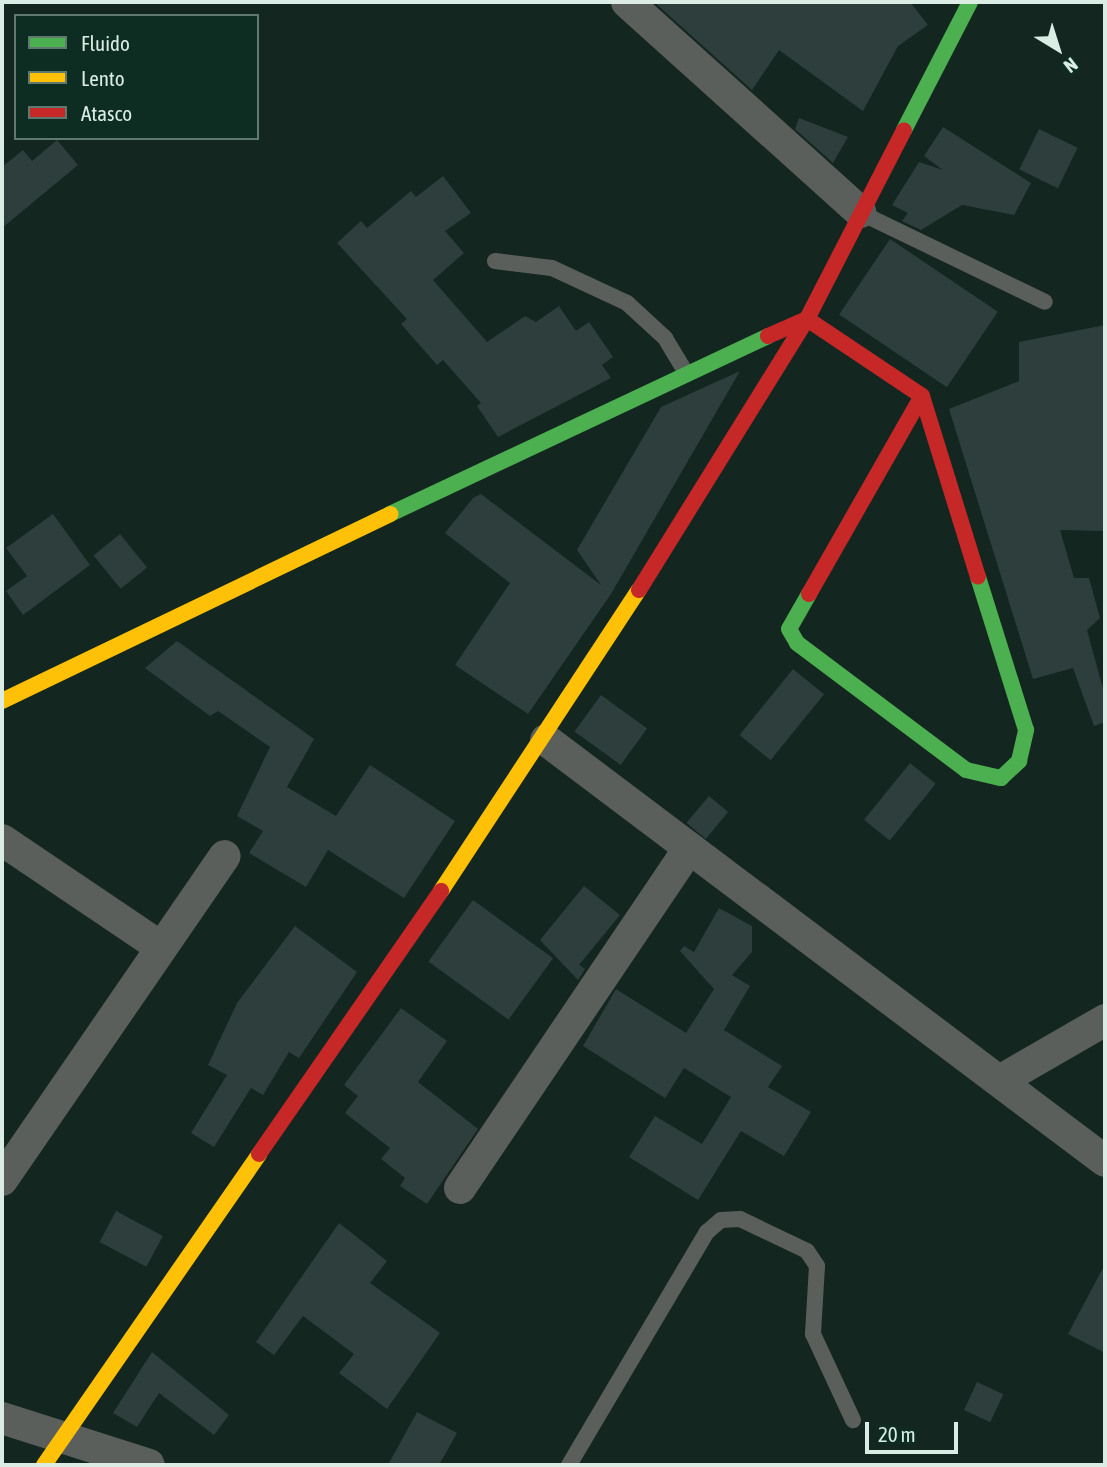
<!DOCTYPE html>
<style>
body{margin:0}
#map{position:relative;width:1107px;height:1467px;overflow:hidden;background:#142620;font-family:"Asap Condensed",sans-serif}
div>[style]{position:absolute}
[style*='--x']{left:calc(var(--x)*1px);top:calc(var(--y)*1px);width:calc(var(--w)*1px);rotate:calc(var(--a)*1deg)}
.building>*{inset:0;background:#2d3e3c;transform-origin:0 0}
.lane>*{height:16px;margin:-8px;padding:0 8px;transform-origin:8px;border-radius:8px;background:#5b5f5c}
.street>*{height:32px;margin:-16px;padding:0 16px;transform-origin:16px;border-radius:16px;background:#5b5f5c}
.fast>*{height:16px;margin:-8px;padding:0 8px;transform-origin:8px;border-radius:8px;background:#4caf50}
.slow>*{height:16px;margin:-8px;padding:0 8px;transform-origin:8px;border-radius:8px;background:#ffc107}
.jam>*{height:16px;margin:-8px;padding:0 8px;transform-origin:8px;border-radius:8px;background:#c62828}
span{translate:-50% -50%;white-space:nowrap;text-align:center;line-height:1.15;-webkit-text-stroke:7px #0d2d22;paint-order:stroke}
.frame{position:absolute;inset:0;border:4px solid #daece4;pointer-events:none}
.legend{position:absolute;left:14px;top:14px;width:245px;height:126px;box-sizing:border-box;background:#0d2d22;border:2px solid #5f7970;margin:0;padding:9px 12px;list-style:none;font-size:21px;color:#daece4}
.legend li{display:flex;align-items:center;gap:14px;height:35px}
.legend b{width:35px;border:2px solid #5f7970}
.north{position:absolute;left:1023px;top:14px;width:70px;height:70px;-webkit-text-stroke:5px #0d2d22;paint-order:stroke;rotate:142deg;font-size:19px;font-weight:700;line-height:28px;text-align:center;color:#daece4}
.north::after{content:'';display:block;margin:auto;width:24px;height:32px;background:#daece4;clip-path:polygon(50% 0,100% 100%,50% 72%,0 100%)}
.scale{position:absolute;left:865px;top:1422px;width:93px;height:32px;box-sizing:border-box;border:4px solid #daece4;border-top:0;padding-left:9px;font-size:21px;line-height:24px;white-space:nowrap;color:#daece4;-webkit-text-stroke:5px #0d2d22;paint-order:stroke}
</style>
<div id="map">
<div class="building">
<div style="clip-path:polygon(654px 2px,910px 2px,928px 25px,898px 46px,863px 111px,779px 50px,752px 90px)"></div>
<div style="clip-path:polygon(799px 118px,848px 137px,833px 163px,795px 129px)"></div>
<div style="clip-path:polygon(943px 127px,1031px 183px,1014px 215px,962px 205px,921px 230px,902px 221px,908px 213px,892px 205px,919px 162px,943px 170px,924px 156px)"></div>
<div style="left:1039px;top:129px;width:43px;height:45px;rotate:26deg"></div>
<div style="clip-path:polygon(57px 140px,78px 165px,2px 228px,2px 167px,23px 150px,32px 161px)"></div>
<div style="clip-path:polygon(443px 176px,471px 213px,445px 231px,464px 253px,433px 280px,487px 342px,525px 316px,536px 322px,559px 306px,576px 331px,589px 322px,613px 357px,602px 365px,611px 378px,498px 437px,477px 406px,481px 403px,443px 360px,437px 365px,401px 324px,407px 319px,337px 243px,361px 221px,367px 228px,411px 191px,416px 197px)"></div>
<div style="left:890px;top:239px;width:130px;height:91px;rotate:34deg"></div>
<div style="clip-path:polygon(1105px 325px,1105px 531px,1060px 530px,1074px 578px,1089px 578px,1100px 618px,1087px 630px,1105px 696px,1105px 722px,1094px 726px,1073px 668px,1033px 679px,949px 409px,1019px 381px,1019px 342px)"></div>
<div style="clip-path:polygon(740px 371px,611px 594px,528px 714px,455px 665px,510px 583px,445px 533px,473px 498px,481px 494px,601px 585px,577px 550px,661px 407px)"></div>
<div style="clip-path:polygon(53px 514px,90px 565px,23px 615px,6px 591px,27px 576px,6px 548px)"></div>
<div style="left:120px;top:534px;width:43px;height:34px;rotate:51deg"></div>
<div style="clip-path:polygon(177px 641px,314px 739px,287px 787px,336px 816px,370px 765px,455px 821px,404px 898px,328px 850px,306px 887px,249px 853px,263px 831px,237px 816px,270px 747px,218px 711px,210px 716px,145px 668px)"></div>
<div style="left:793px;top:669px;width:40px;height:85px;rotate:39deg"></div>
<div style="left:601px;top:695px;width:57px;height:45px;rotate:36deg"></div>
<div style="left:910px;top:763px;width:33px;height:73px;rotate:39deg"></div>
<div style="left:709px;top:796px;width:25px;height:35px;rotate:40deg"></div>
<div style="clip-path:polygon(584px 886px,620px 915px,579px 965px,585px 969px,578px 980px,540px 940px)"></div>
<div style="left:473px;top:900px;width:99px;height:76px;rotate:36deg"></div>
<div style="clip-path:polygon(719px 908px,752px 926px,752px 952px,732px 975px,750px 986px,724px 1030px,782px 1066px,768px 1087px,811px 1112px,784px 1156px,741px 1131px,698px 1200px,629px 1157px,655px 1116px,702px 1144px,731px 1097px,684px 1068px,665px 1098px,583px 1046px,616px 989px,686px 1033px,714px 989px,680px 951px,684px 946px,694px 952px)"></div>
<div style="clip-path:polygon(295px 926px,357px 972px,299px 1058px,289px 1052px,263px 1095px,251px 1088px,214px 1147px,191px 1133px,227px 1075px,208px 1065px,237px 1003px)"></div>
<div style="clip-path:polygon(401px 1008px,447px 1041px,418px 1082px,478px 1129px,427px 1204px,400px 1186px,405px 1178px,381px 1159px,390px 1148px,345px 1113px,358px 1096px,344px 1085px)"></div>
<div style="left:116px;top:1211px;width:53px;height:35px;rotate:28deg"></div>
<div style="clip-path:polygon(339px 1223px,387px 1261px,370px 1283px,440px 1333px,387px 1409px,339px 1373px,354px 1354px,303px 1316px,274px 1355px,256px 1342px)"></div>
<div style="clip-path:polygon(1105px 1264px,1105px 1353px,1068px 1334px)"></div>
<div style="clip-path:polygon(152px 1352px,229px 1415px,214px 1435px,159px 1393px,137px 1427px,113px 1413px)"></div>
<div style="left:977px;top:1382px;width:29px;height:31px;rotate:25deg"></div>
<div style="clip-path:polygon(417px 1412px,457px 1433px,439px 1465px,388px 1465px)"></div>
</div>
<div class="lane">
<div style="--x:861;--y:213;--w:204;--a:25.8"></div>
<div style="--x:495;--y:261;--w:57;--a:7"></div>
<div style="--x:552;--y:268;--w:83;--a:25"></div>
<div style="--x:627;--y:303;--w:52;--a:42.6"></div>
<div style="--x:665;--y:338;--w:39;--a:59"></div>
<div style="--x:569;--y:1465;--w:271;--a:-59.4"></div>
<div style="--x:707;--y:1232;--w:18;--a:-41"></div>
<div style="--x:721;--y:1220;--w:19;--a:-3"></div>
<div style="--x:740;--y:1219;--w:74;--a:25.5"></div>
<div style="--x:807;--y:1251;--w:18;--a:56"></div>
<div style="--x:817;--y:1266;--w:68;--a:93.4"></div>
<div style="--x:813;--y:1334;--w:95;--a:65.1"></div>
</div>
<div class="street">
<div style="--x:627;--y:2;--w:314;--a:42"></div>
<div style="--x:546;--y:740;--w:700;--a:36.98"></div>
<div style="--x:2;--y:840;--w:189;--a:34"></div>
<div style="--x:1003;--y:1079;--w:118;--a:-30"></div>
<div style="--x:2;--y:1180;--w:393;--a:-55.5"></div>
<div style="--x:460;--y:1188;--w:410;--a:-56"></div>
<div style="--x:2;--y:1418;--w:154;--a:17.7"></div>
</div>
<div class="fast">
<div style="--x:904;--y:130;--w:144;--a:-62.7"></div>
<div style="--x:390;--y:514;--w:418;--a:-25.2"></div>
<div style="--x:809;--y:594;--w:40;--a:119.7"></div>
<div style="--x:789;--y:629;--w:16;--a:60"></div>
<div style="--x:797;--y:643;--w:211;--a:36.9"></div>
<div style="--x:966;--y:770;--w:36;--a:13"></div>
<div style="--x:1001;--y:778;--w:25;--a:-43"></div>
<div style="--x:1019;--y:761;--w:32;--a:-77"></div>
<div style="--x:1026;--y:730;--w:160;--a:-107.4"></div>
</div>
<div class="slow">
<div style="--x:2;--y:701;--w:431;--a:-25.7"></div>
<div style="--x:441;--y:891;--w:360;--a:-56.7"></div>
<div style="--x:44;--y:1465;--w:378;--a:-55.3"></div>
</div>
<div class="jam">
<div style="--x:768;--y:336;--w:43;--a:-23.6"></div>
<div style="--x:807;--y:319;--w:138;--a:33.8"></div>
<div style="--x:922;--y:396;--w:189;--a:72.8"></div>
<div style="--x:639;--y:590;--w:319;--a:-58.2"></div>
<div style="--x:807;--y:319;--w:212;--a:-62.8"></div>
<div style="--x:809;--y:594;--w:228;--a:-60.3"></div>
<div style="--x:259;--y:1154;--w:320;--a:-55.3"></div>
</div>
<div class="frame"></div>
<ul class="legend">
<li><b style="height:9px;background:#4caf50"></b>Fluido</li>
<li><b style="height:9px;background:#ffc107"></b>Lento</li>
<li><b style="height:9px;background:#c62828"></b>Atasco</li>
</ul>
<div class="north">N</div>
<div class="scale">20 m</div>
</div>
